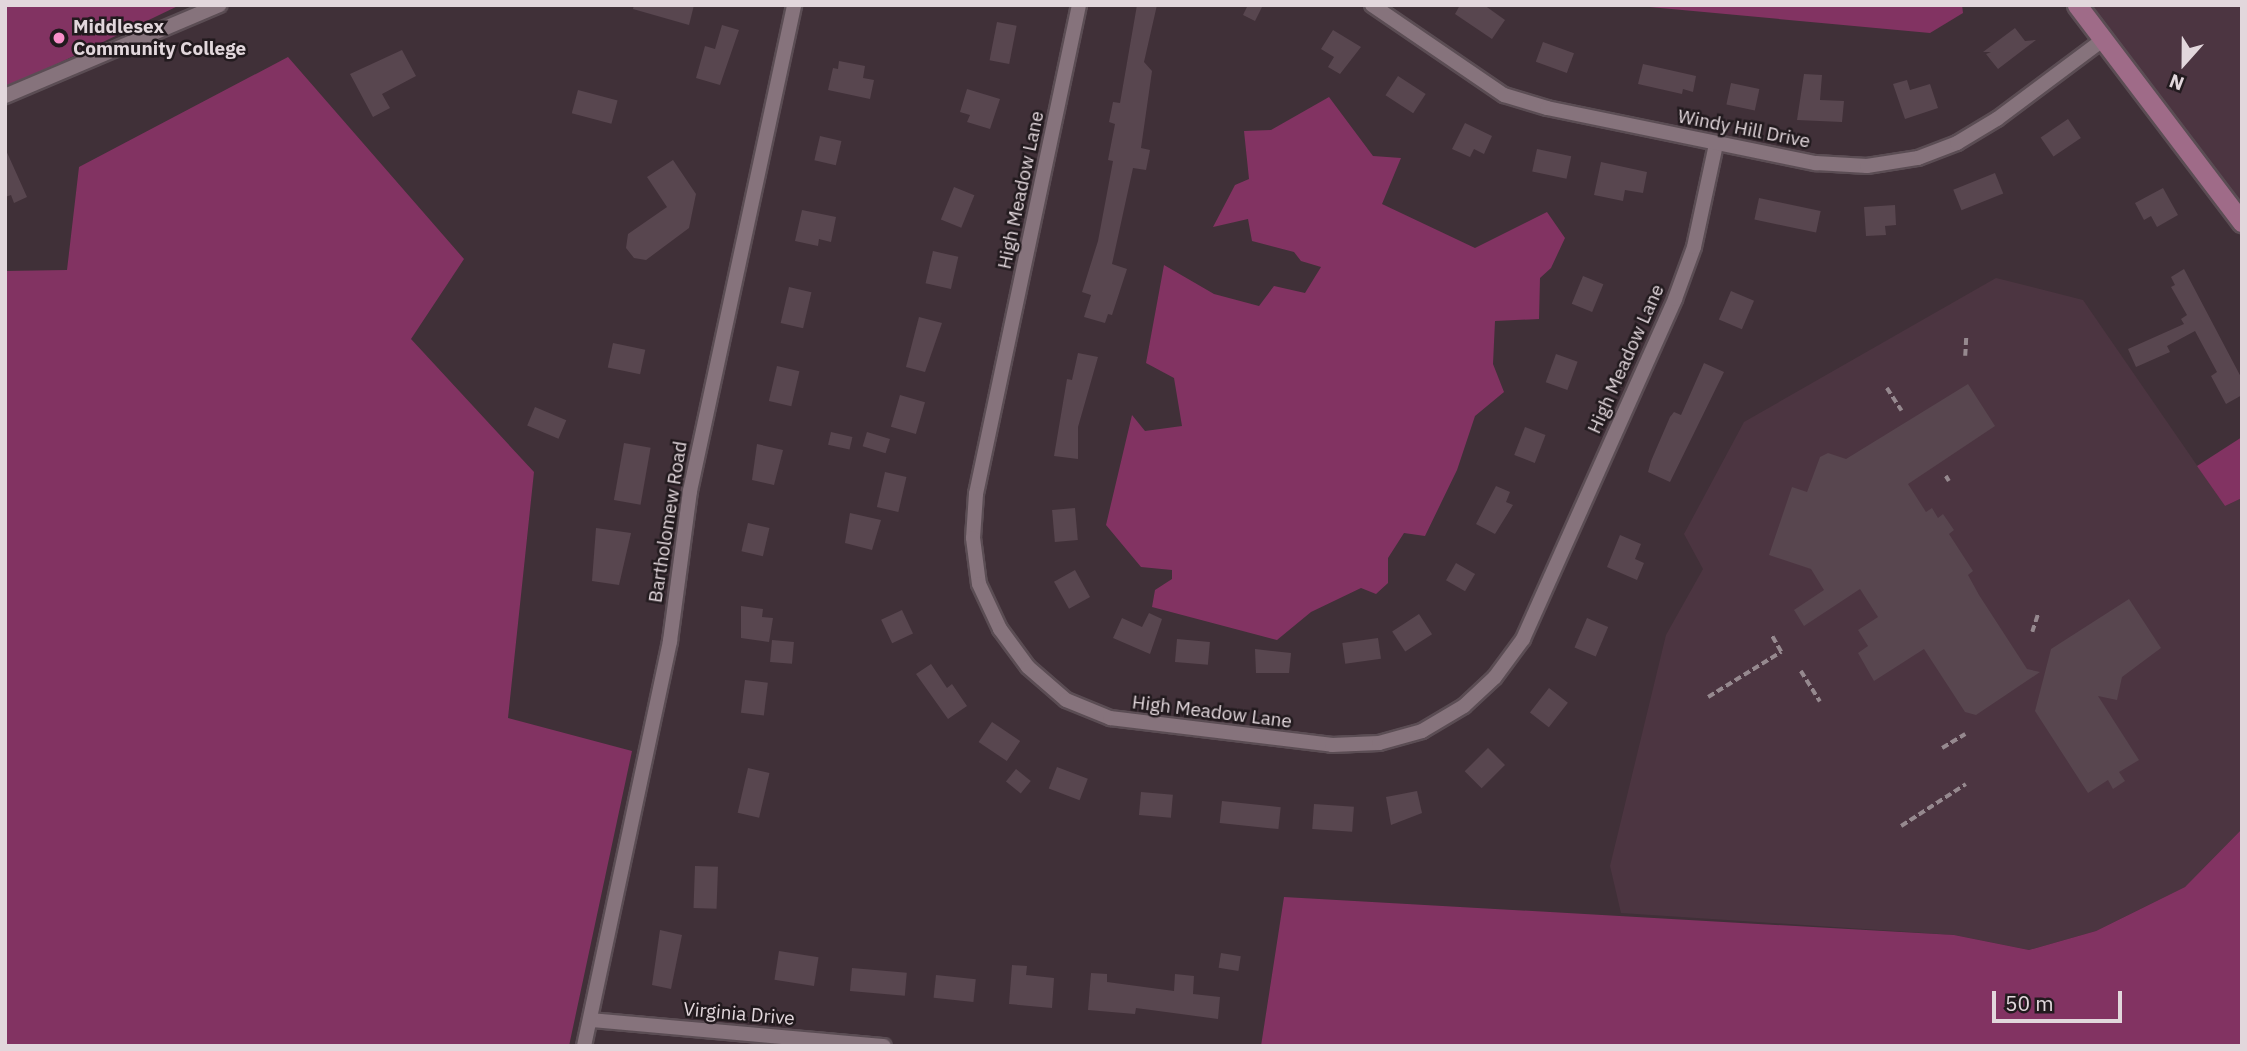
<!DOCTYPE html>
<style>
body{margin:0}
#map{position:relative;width:2247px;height:1051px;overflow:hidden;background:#403038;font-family:"IBM Plex Sans",sans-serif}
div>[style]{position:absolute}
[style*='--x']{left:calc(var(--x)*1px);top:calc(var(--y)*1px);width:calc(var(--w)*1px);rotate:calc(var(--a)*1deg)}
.built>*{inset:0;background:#4c3541}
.green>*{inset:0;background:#823362}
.building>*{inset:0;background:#58464f;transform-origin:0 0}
.path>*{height:3.5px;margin-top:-1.75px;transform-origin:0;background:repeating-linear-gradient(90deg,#96898f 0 7px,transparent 0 10.5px)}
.roads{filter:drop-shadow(2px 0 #5b4d54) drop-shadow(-2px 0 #5b4d54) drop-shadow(0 2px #5b4d54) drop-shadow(0 -2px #5b4d54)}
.street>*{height:14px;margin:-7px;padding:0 7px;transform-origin:7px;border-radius:7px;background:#86737c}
.secondary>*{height:19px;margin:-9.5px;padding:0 9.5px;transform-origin:9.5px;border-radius:9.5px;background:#9f6b88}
.dots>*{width:19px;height:19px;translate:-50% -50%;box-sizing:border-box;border:4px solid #221a1e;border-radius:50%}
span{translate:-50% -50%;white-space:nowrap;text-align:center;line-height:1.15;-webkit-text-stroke:5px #221a1e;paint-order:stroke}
.poi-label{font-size:19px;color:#e2d7dc;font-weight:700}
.left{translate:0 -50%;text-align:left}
.street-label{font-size:19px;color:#e2d7dc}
.frame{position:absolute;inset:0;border:7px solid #e2d7dc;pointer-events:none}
.north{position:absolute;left:2149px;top:28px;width:70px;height:70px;-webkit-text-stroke:5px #221a1e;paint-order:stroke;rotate:201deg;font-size:19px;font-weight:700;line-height:28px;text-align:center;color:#e2d7dc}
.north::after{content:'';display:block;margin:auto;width:24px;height:32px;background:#e2d7dc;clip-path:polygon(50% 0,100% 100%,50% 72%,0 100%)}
.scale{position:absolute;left:1992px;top:991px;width:130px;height:32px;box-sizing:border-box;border:4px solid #e2d7dc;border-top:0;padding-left:9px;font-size:21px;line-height:24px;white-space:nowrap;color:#e2d7dc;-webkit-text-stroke:5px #221a1e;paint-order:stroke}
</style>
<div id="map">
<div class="built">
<div style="clip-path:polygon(2091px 5px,2242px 5px,2242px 206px)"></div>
<div style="clip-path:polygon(1996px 278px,2083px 300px,2225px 506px,2242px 498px,2242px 829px,2185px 887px,2096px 931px,2029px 950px,1954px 935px,1621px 913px,1610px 866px,1666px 635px,1703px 569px,1684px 534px,1744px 422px)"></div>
</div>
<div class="green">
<div style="clip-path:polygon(5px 5px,180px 5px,5px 89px)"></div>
<div style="clip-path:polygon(1628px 5px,1962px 5px,1963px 13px,1930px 33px)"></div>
<div style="clip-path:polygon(288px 57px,464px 259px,411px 339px,534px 472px,508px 718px,632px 751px,569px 1046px,5px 1046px,5px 271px,67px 270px,79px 167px)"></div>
<div style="clip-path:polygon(1329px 97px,1373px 156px,1401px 158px,1382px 204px,1475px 248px,1547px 212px,1565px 238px,1551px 268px,1540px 278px,1539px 319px,1495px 321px,1493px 364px,1504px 392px,1475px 416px,1457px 470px,1425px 536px,1404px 533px,1388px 558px,1388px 583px,1376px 594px,1361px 588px,1311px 612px,1277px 640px,1152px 607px,1155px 590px,1172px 579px,1172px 570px,1141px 567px,1106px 525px,1132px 415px,1145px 431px,1182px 426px,1174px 378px,1146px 363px,1164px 265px,1214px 294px,1259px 306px,1274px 286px,1305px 293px,1321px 267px,1301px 261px,1294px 252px,1252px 241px,1248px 219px,1213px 227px,1235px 185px,1249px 179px,1244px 131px,1271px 130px)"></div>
<div style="clip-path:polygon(2242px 437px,2242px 498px,2225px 506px,2197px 466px)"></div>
<div style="clip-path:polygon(2242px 829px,2242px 1046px,1261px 1046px,1284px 897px,1954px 935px,2029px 950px,2096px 931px,2185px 887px)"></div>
</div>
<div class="building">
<div style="clip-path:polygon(634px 5px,694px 5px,689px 25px,633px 9px)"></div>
<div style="clip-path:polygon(1137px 5px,1157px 5px,1144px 62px,1152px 71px,1141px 148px,1150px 150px,1146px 170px,1133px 168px,1112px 264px,1127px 269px,1112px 315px,1108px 314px,1105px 323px,1084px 317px,1091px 295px,1082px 292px,1098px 241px,1113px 161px,1108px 160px,1115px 124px,1109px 122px,1113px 102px,1120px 103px)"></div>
<div style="clip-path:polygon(1248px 5px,1263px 5px,1255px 21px,1243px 15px)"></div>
<div style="clip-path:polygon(1460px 5px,1484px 5px,1505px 20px,1492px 39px,1455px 14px)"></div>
<div style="left:997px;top:22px;width:20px;height:39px;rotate:11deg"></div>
<div style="clip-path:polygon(722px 25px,739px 30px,720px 85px,696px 78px,705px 46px,715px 49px)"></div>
<div style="clip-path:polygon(2015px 28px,2025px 41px,2036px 40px,1998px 69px,1986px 54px,1991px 52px,1983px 52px)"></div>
<div style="clip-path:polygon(1333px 30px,1361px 47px,1340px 74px,1328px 67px,1334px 57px,1321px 49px)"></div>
<div style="left:1543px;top:42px;width:33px;height:21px;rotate:20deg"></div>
<div style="clip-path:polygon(402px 50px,416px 76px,382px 94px,390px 108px,373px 117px,350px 74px)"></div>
<div style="clip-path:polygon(839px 61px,865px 66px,863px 78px,874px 80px,870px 99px,828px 90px,833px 68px,838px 69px)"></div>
<div style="clip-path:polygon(1643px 64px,1696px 76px,1693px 92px,1683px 89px,1682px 94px,1638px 84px)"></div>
<div style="clip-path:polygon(1804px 74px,1822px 75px,1820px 100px,1844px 101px,1842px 122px,1797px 120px)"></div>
<div style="left:1398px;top:76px;width:33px;height:23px;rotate:33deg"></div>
<div style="clip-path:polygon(1907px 80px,1910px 90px,1930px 84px,1938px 108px,1905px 119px,1893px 84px)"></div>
<div style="left:1731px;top:83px;width:29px;height:22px;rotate:12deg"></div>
<div style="clip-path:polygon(967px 89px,1000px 99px,990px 129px,967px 122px,970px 115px,960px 112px)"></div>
<div style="left:578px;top:90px;width:41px;height:24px;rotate:15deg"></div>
<div style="left:2068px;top:119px;width:23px;height:33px;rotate:56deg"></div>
<div style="clip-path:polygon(1465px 123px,1492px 136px,1484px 154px,1474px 149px,1470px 157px,1452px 149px)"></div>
<div style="left:820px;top:136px;width:22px;height:25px;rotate:13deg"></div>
<div style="clip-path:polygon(5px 148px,27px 197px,14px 203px,11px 195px,5px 197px)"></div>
<div style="left:1537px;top:149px;width:35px;height:23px;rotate:12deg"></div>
<div style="clip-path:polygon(673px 160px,696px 194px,689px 228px,646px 260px,634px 258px,626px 248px,628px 234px,667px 207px,647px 177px)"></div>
<div style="clip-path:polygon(1601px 162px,1647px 172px,1643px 193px,1625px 190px,1623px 201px,1594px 195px)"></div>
<div style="left:1995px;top:173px;width:22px;height:45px;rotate:68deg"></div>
<div style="left:954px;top:187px;width:22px;height:35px;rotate:22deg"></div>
<div style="clip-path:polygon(2163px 188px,2178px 215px,2157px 227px,2151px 216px,2144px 220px,2135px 203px)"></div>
<div style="left:1759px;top:198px;width:63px;height:22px;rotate:12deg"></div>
<div style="clip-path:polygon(1895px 205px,1896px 225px,1885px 226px,1886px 235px,1866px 236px,1864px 207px)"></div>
<div style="clip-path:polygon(802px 210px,836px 217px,831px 242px,819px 239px,818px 246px,795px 241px)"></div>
<div style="left:933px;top:251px;width:26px;height:33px;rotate:13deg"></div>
<div style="clip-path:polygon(2184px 269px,2242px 379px,2242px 395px,2226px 404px,2211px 376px,2217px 372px,2195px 331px,2167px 346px,2170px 352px,2136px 367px,2128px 349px,2184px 324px,2181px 319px,2187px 315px,2171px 287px,2175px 285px,2171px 277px)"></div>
<div style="left:1583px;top:276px;width:22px;height:30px;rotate:22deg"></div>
<div style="left:789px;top:287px;width:23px;height:37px;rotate:13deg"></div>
<div style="left:1731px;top:291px;width:25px;height:31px;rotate:23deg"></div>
<div style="clip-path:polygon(919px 317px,942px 323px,925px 372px,906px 367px)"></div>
<div style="left:613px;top:343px;width:33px;height:25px;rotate:12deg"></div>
<div style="clip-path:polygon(1078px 353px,1098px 357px,1078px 427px,1078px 459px,1054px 456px,1067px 379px,1072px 380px)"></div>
<div style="left:1556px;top:354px;width:23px;height:30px;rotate:20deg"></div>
<div style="clip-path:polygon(1704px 363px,1724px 372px,1670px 482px,1648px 472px,1651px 461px,1670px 417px,1674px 412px,1681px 415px)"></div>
<div style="left:777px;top:366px;width:23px;height:36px;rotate:13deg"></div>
<div style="clip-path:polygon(1968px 384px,1995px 426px,1908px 484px,1926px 512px,1932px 508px,1938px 518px,1943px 514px,1954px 530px,1949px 534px,1973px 571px,1968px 575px,1979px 595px,2027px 669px,2040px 672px,1976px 715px,1965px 712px,1924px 649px,1874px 681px,1858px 653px,1868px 646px,1858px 630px,1878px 617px,1860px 589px,1804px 626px,1794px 610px,1824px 590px,1811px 569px,1769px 555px,1792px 487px,1807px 492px,1820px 457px,1828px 453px,1846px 459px)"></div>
<div style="left:900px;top:395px;width:26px;height:33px;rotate:16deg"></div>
<div style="left:535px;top:407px;width:34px;height:20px;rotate:23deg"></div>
<div style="left:1525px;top:427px;width:22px;height:30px;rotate:21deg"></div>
<div style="left:831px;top:432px;width:22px;height:13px;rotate:13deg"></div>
<div style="left:867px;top:432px;width:24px;height:15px;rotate:17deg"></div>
<div style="left:624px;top:443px;width:27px;height:58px;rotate:10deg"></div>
<div style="clip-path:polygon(757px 444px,783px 450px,774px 485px,752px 480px)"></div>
<div style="left:885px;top:472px;width:22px;height:36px;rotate:13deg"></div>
<div style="clip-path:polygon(1496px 486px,1510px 492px,1506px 502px,1513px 505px,1495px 534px,1476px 524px)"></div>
<div style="left:1075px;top:508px;width:32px;height:23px;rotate:85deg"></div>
<div style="clip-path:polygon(850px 513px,881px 520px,872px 550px,845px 543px)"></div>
<div style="left:748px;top:523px;width:22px;height:29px;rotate:13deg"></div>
<div style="clip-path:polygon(596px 528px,631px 533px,619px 585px,592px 581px)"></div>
<div style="clip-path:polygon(1620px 535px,1641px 544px,1635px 559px,1644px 563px,1637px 580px,1607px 567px)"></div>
<div style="left:1456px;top:563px;width:22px;height:20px;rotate:30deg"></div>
<div style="left:1075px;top:570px;width:31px;height:24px;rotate:61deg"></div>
<div style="clip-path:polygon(2129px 599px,2161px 648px,2122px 677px,2117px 700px,2098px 696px,2139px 760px,2119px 772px,2125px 781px,2113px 789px,2108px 780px,2088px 793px,2035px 711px,2051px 649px)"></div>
<div style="clip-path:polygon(741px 606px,763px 609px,762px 617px,773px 618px,769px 642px,741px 638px)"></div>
<div style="left:902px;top:610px;width:26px;height:23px;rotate:65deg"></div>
<div style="clip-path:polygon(1149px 613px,1162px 619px,1150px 654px,1113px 638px,1122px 618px,1142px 627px)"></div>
<div style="left:1419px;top:614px;width:24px;height:32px;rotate:57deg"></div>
<div style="left:1587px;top:618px;width:23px;height:32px;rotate:23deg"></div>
<div style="left:1378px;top:638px;width:21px;height:36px;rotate:82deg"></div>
<div style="left:1177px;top:639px;width:33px;height:23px;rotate:5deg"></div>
<div style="left:772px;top:640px;width:22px;height:22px;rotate:5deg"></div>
<div style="clip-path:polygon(1255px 649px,1291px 653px,1289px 673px,1256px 673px)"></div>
<div style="clip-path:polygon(931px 664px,947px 688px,952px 684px,967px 706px,948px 719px,916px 674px)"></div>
<div style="left:745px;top:680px;width:23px;height:33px;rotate:7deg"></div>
<div style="left:1549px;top:688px;width:24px;height:31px;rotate:38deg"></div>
<div style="left:992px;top:722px;width:34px;height:24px;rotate:34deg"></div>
<div style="left:1488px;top:748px;width:24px;height:33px;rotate:45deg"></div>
<div style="left:1057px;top:767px;width:33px;height:23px;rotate:21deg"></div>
<div style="left:748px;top:768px;width:22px;height:46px;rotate:13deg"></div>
<div style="left:1016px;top:769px;width:19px;height:16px;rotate:39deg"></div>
<div style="clip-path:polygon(1417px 791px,1422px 813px,1391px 825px,1386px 797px)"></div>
<div style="left:1141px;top:792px;width:32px;height:23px;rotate:5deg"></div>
<div style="left:1222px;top:801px;width:59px;height:22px;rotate:6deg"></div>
<div style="left:1314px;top:804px;width:40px;height:25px;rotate:4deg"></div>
<div style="left:695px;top:866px;width:23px;height:42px;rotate:2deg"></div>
<div style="clip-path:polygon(660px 930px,682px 935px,671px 989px,652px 985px)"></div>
<div style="left:779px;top:951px;width:40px;height:29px;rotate:9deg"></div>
<div style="left:1221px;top:953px;width:20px;height:15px;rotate:9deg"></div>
<div style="clip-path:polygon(1012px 965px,1027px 966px,1026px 975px,1054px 978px,1052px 1008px,1009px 1004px)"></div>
<div style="left:852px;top:968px;width:55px;height:23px;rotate:5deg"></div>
<div style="clip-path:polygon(1091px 973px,1107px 974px,1107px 982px,1174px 991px,1175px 974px,1194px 976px,1193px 994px,1220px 997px,1218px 1019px,1136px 1008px,1135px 1014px,1088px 1010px)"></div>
<div style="left:936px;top:975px;width:40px;height:23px;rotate:6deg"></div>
</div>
<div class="path">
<div style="--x:1965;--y:356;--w:18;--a:-87"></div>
<div style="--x:1887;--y:388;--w:27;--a:57"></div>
<div style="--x:1946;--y:476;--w:6;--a:59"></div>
<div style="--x:2032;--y:632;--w:20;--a:-72"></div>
<div style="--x:1801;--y:671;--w:36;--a:58"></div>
<div style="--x:1708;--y:697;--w:86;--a:-31.7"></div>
<div style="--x:1781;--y:652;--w:20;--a:-120"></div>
<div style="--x:1942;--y:748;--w:27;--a:-31"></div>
<div style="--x:1901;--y:826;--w:77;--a:-32.9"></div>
</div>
<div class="roads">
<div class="street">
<div style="--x:1079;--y:5;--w:500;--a:101.9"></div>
<div style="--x:976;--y:494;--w:44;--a:93.9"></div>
<div style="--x:973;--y:538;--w:46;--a:82.6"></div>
<div style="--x:979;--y:584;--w:50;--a:65"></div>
<div style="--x:1000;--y:629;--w:47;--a:53.6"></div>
<div style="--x:1028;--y:667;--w:50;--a:41"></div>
<div style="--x:1066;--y:700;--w:48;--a:22.2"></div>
<div style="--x:1110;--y:718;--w:224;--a:6.9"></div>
<div style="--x:1332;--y:745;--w:47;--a:-2.4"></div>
<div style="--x:1379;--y:743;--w:45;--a:-15.6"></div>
<div style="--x:1422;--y:731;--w:49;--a:-30.8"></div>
<div style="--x:1464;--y:706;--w:42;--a:-43.1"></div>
<div style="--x:1495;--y:677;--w:47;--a:-53.6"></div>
<div style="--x:1523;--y:639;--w:372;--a:-65.9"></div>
<div style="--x:1675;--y:299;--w:55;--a:-69.9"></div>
<div style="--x:1694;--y:247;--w:105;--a:-77.9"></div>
<div style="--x:1372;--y:5;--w:160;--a:34.3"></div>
<div style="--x:1504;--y:95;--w:45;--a:16.8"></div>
<div style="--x:1547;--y:108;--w:275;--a:11.6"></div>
<div style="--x:1816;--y:163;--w:51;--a:3.4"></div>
<div style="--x:1867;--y:166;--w:52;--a:-8.9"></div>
<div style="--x:1918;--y:158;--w:42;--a:-21"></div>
<div style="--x:1957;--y:143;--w:47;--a:-31"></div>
<div style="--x:1997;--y:119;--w:134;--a:-36.8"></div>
<div style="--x:5;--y:96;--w:233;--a:-23"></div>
<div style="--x:591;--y:1020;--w:294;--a:5.1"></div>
<div style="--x:584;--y:1046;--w:414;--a:-78"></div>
<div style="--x:670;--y:641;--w:151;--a:-82.4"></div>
<div style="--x:690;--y:491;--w:497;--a:-77.9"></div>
</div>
<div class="secondary">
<div style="--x:2077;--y:5;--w:273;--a:52.8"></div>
</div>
</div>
<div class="dots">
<div style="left:59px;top:38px;background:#f98fca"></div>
</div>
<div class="poi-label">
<span class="left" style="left:73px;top:38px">Middlesex<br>Community College</span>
</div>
<div class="street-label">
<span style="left:1744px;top:129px;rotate:11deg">Windy Hill Drive</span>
<span style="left:1021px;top:190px;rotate:-78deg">High Meadow Lane</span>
<span style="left:1626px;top:359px;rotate:-66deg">High Meadow Lane</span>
<span style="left:668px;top:522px;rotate:-81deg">Bartholomew Road</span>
<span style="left:1212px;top:712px;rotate:7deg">High Meadow Lane</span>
<span style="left:739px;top:1014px;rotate:5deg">Virginia Drive</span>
</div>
<div class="frame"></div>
<div class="north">N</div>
<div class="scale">50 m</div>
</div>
